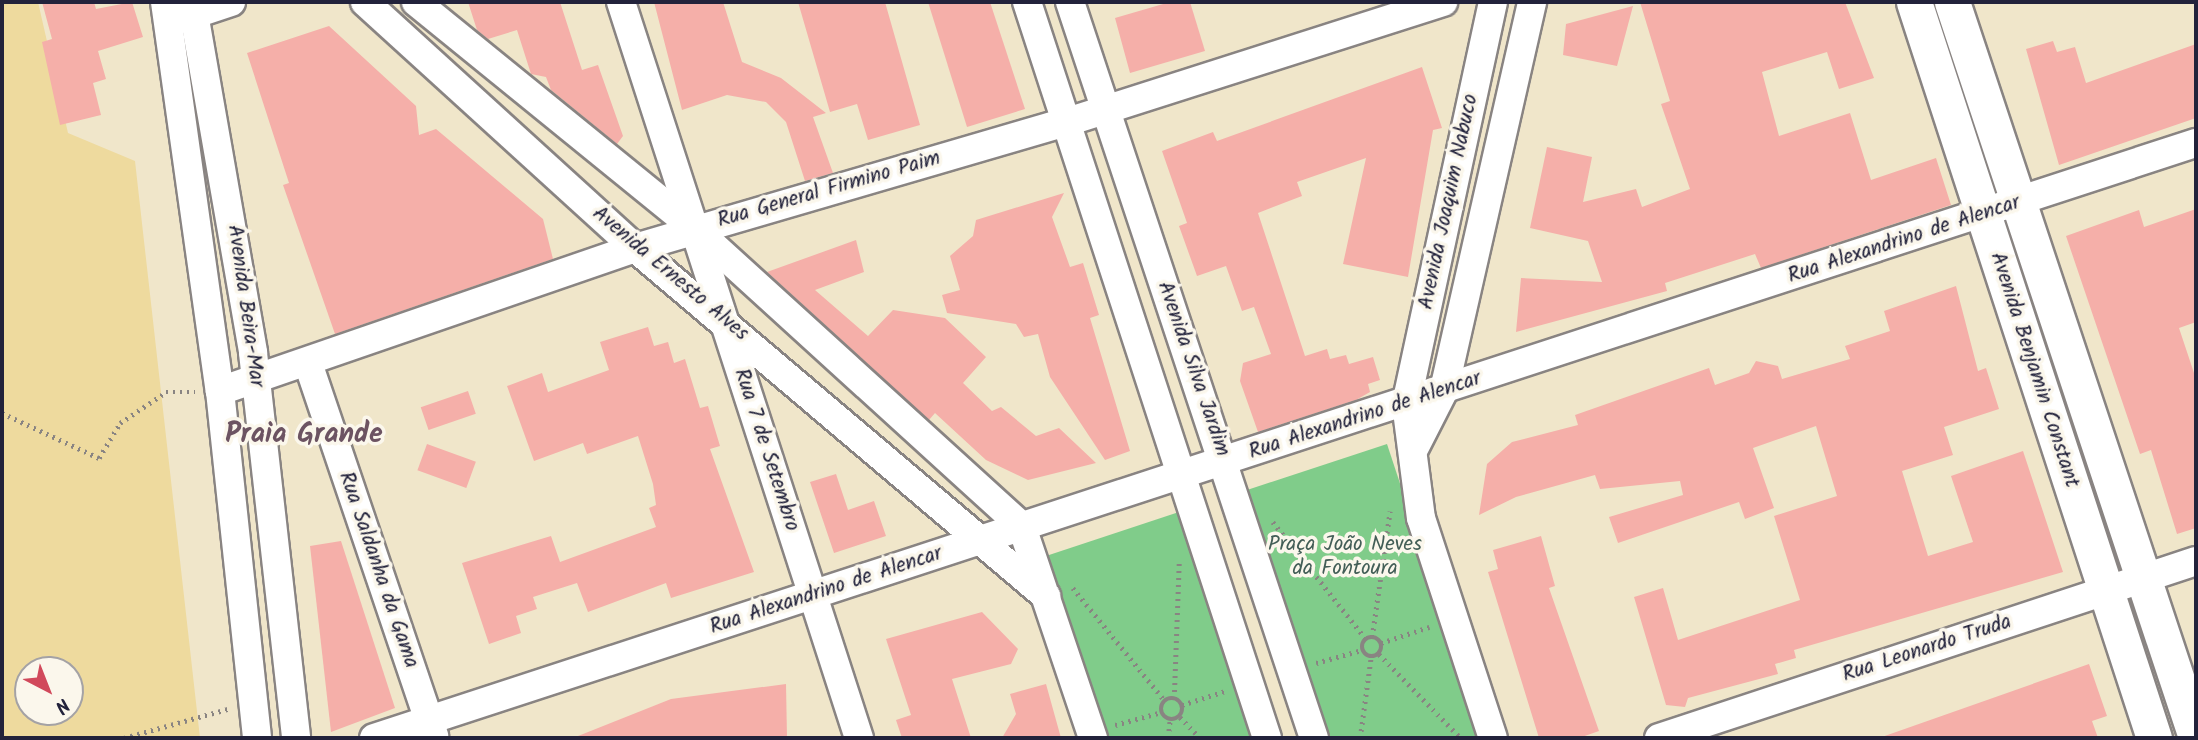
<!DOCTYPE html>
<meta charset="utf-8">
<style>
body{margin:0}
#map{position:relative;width:2198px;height:740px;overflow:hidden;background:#f0e6ca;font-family:Kalam,sans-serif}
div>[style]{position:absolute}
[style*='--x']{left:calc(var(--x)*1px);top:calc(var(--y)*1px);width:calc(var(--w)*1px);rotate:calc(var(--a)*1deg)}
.green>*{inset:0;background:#80cc8a}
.sand>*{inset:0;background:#eeda9e}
.building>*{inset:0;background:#f5afa9;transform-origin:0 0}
.path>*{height:4.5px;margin-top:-2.25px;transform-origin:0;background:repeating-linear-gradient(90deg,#898482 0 2px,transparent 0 7px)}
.path>.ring{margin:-2.25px;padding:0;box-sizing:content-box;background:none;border:4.5px solid #898482;border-radius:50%}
.roads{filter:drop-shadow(2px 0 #898482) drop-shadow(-2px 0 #898482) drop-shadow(0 2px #898482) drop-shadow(0 -2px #898482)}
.minor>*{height:28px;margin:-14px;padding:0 14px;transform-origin:14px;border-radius:14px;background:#fff}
.major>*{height:35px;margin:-17.5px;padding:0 17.5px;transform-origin:17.5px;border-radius:17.5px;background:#fff}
span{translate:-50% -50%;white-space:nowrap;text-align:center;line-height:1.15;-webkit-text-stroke:7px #fbf7ec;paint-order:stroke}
.street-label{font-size:21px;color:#22223b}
.park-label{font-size:21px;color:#435e57}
.district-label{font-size:28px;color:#6c5362;font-weight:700}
.frame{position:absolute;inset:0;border:4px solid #22223b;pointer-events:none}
.north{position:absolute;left:14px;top:656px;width:70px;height:70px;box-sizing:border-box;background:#fbf7ec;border:2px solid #a4a2a5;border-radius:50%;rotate:138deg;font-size:19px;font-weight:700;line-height:28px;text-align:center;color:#22223b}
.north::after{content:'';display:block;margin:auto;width:24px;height:32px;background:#d1495b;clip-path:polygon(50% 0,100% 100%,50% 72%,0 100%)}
</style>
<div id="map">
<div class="green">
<div style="clip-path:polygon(1387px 444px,1484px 738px,1325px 738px,1244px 491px)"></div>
<div style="clip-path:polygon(1185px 510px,1261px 738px,1103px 738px,1043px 557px)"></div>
</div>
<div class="sand">
<div style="clip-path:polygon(evenodd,2px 2px,38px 2px,68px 133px,135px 161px,200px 738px,2px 738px,2px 2px,28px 670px,70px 670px,70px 712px,28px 712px,28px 670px)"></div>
</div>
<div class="building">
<div style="clip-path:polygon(42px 2px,94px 2px,96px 9px,132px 2px,143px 37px,98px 51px,106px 79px,93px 83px,101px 115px,60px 125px,42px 42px,52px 39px)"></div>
<div style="clip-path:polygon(468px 2px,560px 2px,582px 70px,598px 65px,623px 136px,617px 144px,551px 90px,546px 77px,531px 74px,517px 30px,488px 39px,477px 30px)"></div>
<div style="clip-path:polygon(654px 2px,723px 2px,742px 62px,781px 78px,826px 113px,813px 117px,833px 173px,805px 181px,786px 122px,766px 102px,727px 95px,682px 110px)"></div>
<div style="clip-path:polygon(798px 2px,885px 2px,920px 125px,868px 140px,857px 104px,830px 112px)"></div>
<div style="clip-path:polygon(928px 2px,990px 2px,1025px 109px,967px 127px)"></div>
<div style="clip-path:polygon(1170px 2px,1190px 2px,1205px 51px,1130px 73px,1115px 18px)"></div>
<div style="clip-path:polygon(1640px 2px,1845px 2px,1874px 78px,1839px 89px,1827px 52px,1762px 72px,1779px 136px,1850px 113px,1871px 180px,1936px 158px,1951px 205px,1761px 268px,1755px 254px,1665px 283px,1667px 291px,1516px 332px,1521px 278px,1602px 282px,1588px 241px,1530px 228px,1547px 147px,1592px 157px,1583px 202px,1636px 189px,1642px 207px,1690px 189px,1661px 104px,1670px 101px)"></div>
<div style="clip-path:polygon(1633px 6px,1617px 66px,1563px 55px,1566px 24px)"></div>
<div style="clip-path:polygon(329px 26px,416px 106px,419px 135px,436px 129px,543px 219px,553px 259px,335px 334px,283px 185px,289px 183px,247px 53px)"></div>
<div style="clip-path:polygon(2053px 41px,2057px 52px,2075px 47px,2086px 83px,2196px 44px,2196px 118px,2059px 165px,2026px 49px)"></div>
<div style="clip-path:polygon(1422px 67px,1442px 128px,1433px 130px,1408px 277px,1343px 264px,1366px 158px,1297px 182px,1302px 196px,1258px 213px,1305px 356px,1327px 349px,1330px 359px,1346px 355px,1349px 364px,1373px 357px,1380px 380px,1368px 384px,1370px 392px,1356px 400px,1258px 432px,1240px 381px,1243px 363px,1271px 354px,1254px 307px,1242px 311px,1226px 266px,1197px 276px,1179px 226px,1187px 223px,1162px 151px,1213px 132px,1217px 141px)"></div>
<div style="clip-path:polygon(1064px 193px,1052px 217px,1070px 267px,1083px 263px,1099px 315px,1090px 318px,1130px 451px,1105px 460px,1050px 377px,1038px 334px,1024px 337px,1016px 324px,947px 313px,942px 295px,960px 290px,950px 256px,973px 236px,976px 220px)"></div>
<div style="clip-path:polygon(2196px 209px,2196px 322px,2179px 328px,2196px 379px,2196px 528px,2177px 534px,2151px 450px,2140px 454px,2066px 236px,2139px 210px,2144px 227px)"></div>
<div style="clip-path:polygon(856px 240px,864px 272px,815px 290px,868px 336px,893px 310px,945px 318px,986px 357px,963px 383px,992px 411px,1001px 407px,1036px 436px,1059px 428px,1096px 463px,1028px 480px,986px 460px,935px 413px,929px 420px,767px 272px)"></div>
<div style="clip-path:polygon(1956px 286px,1978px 371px,1986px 368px,1999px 409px,1944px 427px,1953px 455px,1902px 471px,1928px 556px,1973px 542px,1951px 476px,2023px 451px,2063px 572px,1794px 650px,1796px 658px,1775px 664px,1778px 674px,1688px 698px,1685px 707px,1666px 705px,1634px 597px,1663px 588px,1678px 640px,1800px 600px,1774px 516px,1837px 496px,1816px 426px,1753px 448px,1774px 508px,1745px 519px,1739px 502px,1618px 543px,1609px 517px,1683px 495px,1680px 481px,1600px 489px,1595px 475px,1516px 497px,1479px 515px,1487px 464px,1512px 442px,1578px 425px,1575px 415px,1709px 368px,1715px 385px,1749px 373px,1756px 361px,1778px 366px,1782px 379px,1850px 359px,1845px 346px,1890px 331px,1884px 311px)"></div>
<div style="clip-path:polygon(648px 327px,654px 346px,668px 342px,674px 363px,685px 359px,700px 408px,708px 406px,720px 446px,710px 449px,754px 572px,671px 598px,666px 583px,588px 612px,577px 583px,533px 597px,537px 609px,516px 616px,521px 633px,489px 644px,462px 563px,551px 536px,560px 562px,656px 527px,649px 508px,656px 505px,653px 484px,638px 436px,587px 454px,583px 443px,534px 461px,507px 386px,542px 373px,548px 392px,609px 370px,600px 342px)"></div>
<div style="left:468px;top:391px;width:24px;height:50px;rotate:71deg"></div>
<div style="left:427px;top:444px;width:52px;height:28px;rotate:20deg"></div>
<div style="clip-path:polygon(836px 474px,848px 510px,874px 501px,886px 536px,834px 553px,810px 482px)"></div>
<div style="clip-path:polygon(1541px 536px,1555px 586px,1549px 588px,1599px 731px,1579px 738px,1539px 738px,1488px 572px,1498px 569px,1493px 550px)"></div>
<div style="clip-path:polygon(341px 541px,395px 708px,331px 732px,310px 546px)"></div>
<div style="clip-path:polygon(982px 612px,1018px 649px,1011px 664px,952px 679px,971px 738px,902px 738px,896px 720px,911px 715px,886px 639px)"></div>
<div style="clip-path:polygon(2089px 664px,2107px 716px,2092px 721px,2098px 738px,1879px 738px)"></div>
<div style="clip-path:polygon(786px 684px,787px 738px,573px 738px,671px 699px)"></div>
<div style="clip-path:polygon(1046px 684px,1061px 738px,1002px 738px,1016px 714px,1010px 694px)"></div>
</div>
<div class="path">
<div style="--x:2;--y:413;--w:107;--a:24.9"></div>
<div style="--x:99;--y:458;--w:41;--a:-59"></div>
<div style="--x:120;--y:423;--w:55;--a:-34"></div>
<div style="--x:166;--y:392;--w:29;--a:0"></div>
<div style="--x:1273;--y:522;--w:149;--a:51.5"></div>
<div style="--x:1073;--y:588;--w:146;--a:50.8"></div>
<div style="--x:1372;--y:637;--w:127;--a:-81.9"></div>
<div class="ring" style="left:1362px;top:637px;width:15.5px;height:15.5px"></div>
<div style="--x:1381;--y:643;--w:51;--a:-18.4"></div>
<div style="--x:1379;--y:654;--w:117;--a:45.7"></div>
<div style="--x:1316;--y:663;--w:48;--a:-15.8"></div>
<div class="ring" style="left:1161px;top:698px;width:17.5px;height:17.5px"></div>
<div style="--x:1174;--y:699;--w:139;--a:-87.9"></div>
<div style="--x:1182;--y:705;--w:45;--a:-18"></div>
<div style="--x:1180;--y:717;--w:29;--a:46"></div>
<div style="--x:1115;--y:725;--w:49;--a:-15.5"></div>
<div style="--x:124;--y:738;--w:108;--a:-15.6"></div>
<div style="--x:1168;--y:738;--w:18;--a:-84"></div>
<div style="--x:1360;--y:738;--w:82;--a:-82.3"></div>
</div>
<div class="roads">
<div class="minor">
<div style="--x:165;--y:2;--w:393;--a:82"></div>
<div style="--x:220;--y:391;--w:349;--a:83.9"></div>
<div style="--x:192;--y:2;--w:356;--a:80.1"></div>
<div style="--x:253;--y:353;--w:387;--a:83.6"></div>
<div style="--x:365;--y:2;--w:365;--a:42.3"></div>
<div style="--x:635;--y:248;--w:539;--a:40.26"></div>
<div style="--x:416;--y:2;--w:360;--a:39.1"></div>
<div style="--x:695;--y:229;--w:442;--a:42.3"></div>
<div style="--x:1022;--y:527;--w:223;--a:71.4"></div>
<div style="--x:621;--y:2;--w:774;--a:72.08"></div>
<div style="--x:1027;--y:2;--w:774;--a:71.94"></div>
<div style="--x:1070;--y:2;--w:775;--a:71.66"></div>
<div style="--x:1493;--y:2;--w:410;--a:102.2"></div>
<div style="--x:1406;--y:403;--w:116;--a:82.6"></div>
<div style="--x:1421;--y:518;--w:231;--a:71.9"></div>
<div style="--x:177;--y:20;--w:57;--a:-18.4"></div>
<div style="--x:308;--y:363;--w:394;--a:71.3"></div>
<div style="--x:220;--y:391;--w:439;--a:-19"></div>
<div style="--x:635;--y:248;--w:450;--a:-16.3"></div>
<div style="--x:1067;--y:122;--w:395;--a:-17.7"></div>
<div style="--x:1415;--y:447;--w:64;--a:-63"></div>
<div style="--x:1444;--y:390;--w:398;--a:-77.2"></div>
<div style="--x:374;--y:738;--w:1917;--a:-18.09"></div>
<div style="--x:1659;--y:738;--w:565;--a:-18.24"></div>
</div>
<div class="major">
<div style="--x:1914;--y:2;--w:774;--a:71.94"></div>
<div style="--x:1952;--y:2;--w:774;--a:71.64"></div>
</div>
</div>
<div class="street-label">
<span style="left:829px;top:190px;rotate:-16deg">Rua General Firmino Paim</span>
<span style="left:1449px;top:202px;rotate:-78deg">Avenida Joaquim Nabuco</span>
<span style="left:1904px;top:240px;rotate:-18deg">Rua Alexandrino de Alencar</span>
<span style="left:670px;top:274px;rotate:40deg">Avenida Ernesto Alves</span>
<span style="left:245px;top:306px;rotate:82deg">Avenida Beira-Mar</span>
<span style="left:1193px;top:369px;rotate:71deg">Avenida Silva Jardim</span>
<span style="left:2034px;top:370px;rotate:72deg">Avenida Benjamin Constant</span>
<span style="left:1365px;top:416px;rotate:-18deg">Rua Alexandrino de Alencar</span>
<span style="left:766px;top:450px;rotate:72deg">Rua 7 de Setembro</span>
<span style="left:378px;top:570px;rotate:71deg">Rua Saldanha da Gama</span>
<span style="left:826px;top:591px;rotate:-18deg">Rua Alexandrino de Alencar</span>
<span style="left:1927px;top:649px;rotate:-18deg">Rua Leonardo Truda</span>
</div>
<div class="park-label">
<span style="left:1345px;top:557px">Praça João Neves<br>da Fontoura</span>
</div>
<div class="district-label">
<span style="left:304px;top:435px">Praia Grande</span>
</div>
<div class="frame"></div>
<div class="north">N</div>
</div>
